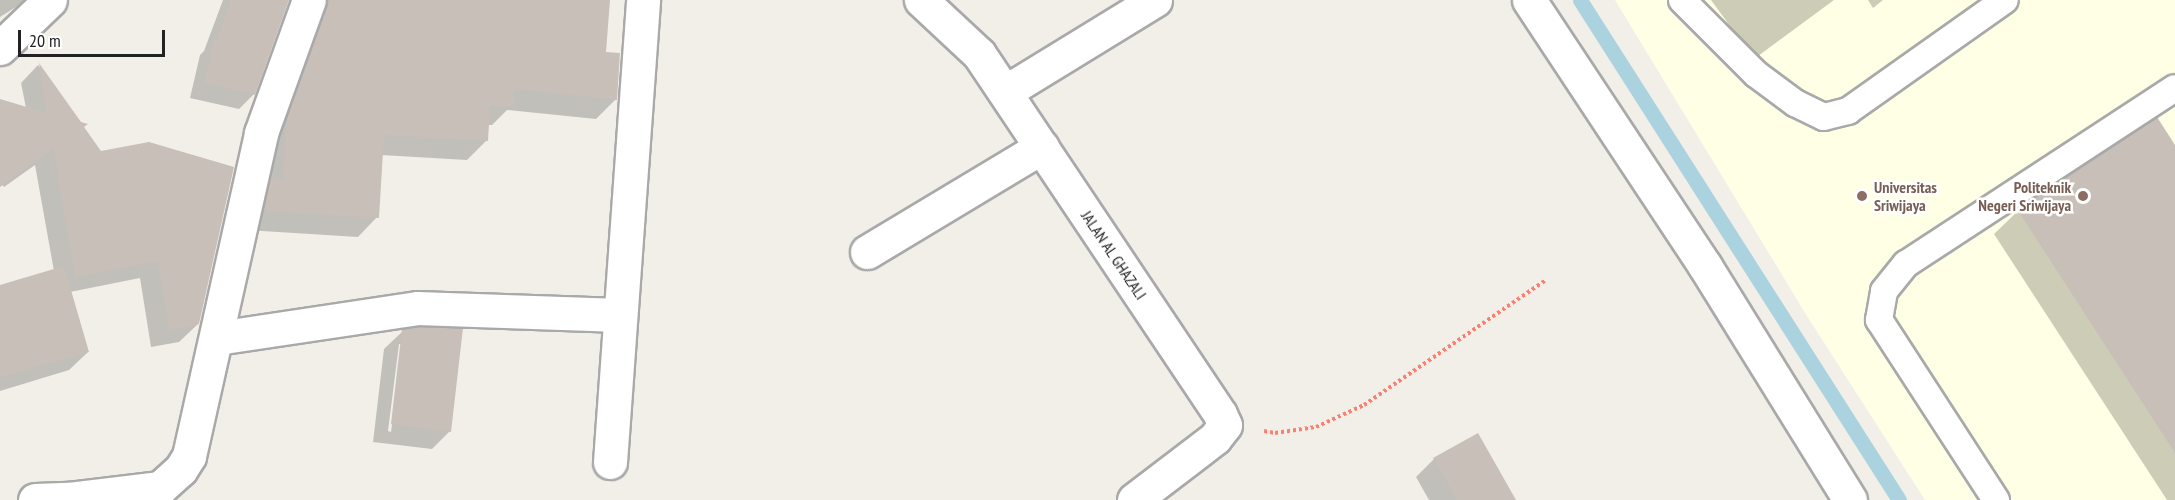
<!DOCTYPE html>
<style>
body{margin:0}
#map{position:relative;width:2175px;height:500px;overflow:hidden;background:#f2efe9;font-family:"PT Sans Narrow",sans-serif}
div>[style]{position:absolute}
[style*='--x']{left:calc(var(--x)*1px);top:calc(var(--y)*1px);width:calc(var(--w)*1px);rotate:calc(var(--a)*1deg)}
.education>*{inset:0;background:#ffffe5}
.shadow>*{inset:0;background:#0003}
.stream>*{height:15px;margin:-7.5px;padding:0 7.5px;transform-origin:7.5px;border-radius:7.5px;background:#aad3df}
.building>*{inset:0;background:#c7bfb8}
.path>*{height:4px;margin-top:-2px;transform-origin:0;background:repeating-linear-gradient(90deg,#fa8072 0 3px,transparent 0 6px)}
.roads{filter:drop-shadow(2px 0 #a9a9a9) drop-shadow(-2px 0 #a9a9a9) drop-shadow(0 2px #a9a9a9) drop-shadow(0 -2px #a9a9a9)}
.service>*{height:26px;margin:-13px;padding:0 13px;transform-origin:13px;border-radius:13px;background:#fff}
.minor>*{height:33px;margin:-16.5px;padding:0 16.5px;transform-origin:16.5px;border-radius:16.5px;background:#fff}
.dots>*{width:16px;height:16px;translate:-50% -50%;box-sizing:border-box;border:3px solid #fff;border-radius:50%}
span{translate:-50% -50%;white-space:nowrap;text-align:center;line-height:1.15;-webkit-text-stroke:5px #fff;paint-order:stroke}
.education-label{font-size:16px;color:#785e54;font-weight:700}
.left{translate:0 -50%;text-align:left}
.right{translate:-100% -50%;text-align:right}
.street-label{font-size:16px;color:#222}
.scale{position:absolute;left:18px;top:30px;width:147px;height:27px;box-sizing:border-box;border:3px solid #222;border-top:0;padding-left:8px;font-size:18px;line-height:21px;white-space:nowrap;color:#222;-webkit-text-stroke:4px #fff;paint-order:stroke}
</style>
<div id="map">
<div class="education">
<div style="clip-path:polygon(1615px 0,2175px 0,2175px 500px,1925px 500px,1807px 316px)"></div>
</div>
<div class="shadow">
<div style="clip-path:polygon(0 0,27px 0,0 17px)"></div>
<div style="clip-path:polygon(223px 0,287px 0,254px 94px,239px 109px,190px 98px,200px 55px,204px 51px)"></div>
<div style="clip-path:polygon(310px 0,609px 0,605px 53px,616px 99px,596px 119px,507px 110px,492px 125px,488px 125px,487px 140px,467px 160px,381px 155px,377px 217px,358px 237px,244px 230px)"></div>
<div style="clip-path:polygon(1711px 0,1834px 0,1754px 59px)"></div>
<div style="clip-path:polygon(1868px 0,1883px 0,1873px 8px)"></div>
<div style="clip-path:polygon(38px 65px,83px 128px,198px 324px,179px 342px,151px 347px,140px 278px,70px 292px,88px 352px,69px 370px,0 391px,0 286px,54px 271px,35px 165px,4px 187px,0 182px,0 101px,26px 108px,21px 83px)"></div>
<div style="clip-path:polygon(2157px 120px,2175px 147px,2175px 500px,2167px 500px,1994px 234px,2018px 211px)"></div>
<div style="clip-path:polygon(evenodd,403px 331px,450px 431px,432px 449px,373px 442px,384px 349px,403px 331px,399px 344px,402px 344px,391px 432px,388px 431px,399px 344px)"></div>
<div style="clip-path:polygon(1434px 459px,1515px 500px,1429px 500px,1416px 477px)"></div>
</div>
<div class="stream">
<div style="--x:1580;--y:0;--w:593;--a:57.46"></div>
</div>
<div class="building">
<div style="clip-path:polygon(231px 0,289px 0,255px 95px,204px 83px,214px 38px,217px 39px)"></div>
<div style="clip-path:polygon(327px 0,610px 0,606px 52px,620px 53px,617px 100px,514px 89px,514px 106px,490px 106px,488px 141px,384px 135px,379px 218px,263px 211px,270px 177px,283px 181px,287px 117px)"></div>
<div style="clip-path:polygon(39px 63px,81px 122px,88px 124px,84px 127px,101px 151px,149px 142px,234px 167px,199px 324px,169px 330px,158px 261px,75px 277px,53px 149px,0 187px,0 99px,47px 113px)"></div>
<div style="clip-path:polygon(2157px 117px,2175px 145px,2175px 453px,2017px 209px)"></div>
<div style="clip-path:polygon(64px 266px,89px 352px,0 377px,0 285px)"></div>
<div style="clip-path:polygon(418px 327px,463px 328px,451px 432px,391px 424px,402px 329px)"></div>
<div style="clip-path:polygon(1478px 433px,1516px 500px,1457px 500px,1433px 458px)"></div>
</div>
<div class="path">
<div style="--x:1264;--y:431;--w:11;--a:10"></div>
<div style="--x:1275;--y:433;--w:41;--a:-8.3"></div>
<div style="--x:1316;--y:427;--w:53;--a:-24.6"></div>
<div style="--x:1364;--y:405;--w:221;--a:-34.5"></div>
</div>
<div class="roads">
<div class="service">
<div style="--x:1682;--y:0;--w:105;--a:45"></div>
<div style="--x:1756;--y:74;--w:49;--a:36.6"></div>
<div style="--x:1795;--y:103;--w:32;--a:26"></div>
<div style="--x:1824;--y:117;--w:25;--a:-14"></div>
<div style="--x:1848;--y:111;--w:192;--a:-35.3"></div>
<div style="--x:1996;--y:500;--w:215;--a:-123"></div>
<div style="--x:1879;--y:320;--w:29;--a:-80"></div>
<div style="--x:1884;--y:291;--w:35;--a:-51"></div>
<div style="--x:1906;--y:264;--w:321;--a:-33.2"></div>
</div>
<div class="minor">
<div style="--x:921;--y:0;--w:79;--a:43"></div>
<div style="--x:979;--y:54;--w:433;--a:56.2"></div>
<div style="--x:1220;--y:414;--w:12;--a:66"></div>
<div style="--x:1225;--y:425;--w:16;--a:128"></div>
<div style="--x:1215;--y:438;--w:102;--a:142.6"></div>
<div style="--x:1529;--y:0;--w:319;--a:56.5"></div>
<div style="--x:1705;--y:266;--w:275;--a:58.2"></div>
<div style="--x:0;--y:48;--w:69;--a:-43.8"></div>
<div style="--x:1005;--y:92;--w:176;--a:-31.5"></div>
<div style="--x:867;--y:252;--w:204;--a:-31"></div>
<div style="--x:217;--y:338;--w:202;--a:-8.5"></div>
<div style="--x:417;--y:308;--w:203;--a:2"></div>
<div style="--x:610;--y:462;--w:463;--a:-85.9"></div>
<div style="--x:35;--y:500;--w:34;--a:-2"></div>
<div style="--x:69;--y:499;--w:92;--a:-6.9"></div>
<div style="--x:160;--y:488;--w:28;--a:-42"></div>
<div style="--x:181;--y:469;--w:15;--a:-58"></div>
<div style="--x:189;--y:456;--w:331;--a:-77.4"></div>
<div style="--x:261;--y:133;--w:141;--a:-70.2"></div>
</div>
</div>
<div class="dots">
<div style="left:1862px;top:196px;background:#8d6e63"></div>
<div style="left:2083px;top:196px;background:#8d6e63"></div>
</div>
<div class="education-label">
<span class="left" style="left:1874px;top:196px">Universitas<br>Sriwijaya</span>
<span class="right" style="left:2071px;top:196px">Politeknik<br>Negeri Sriwijaya</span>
</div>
<div class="street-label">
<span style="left:1114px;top:255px;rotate:56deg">JALAN AL GHAZALI</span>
</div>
<div class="scale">20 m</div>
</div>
